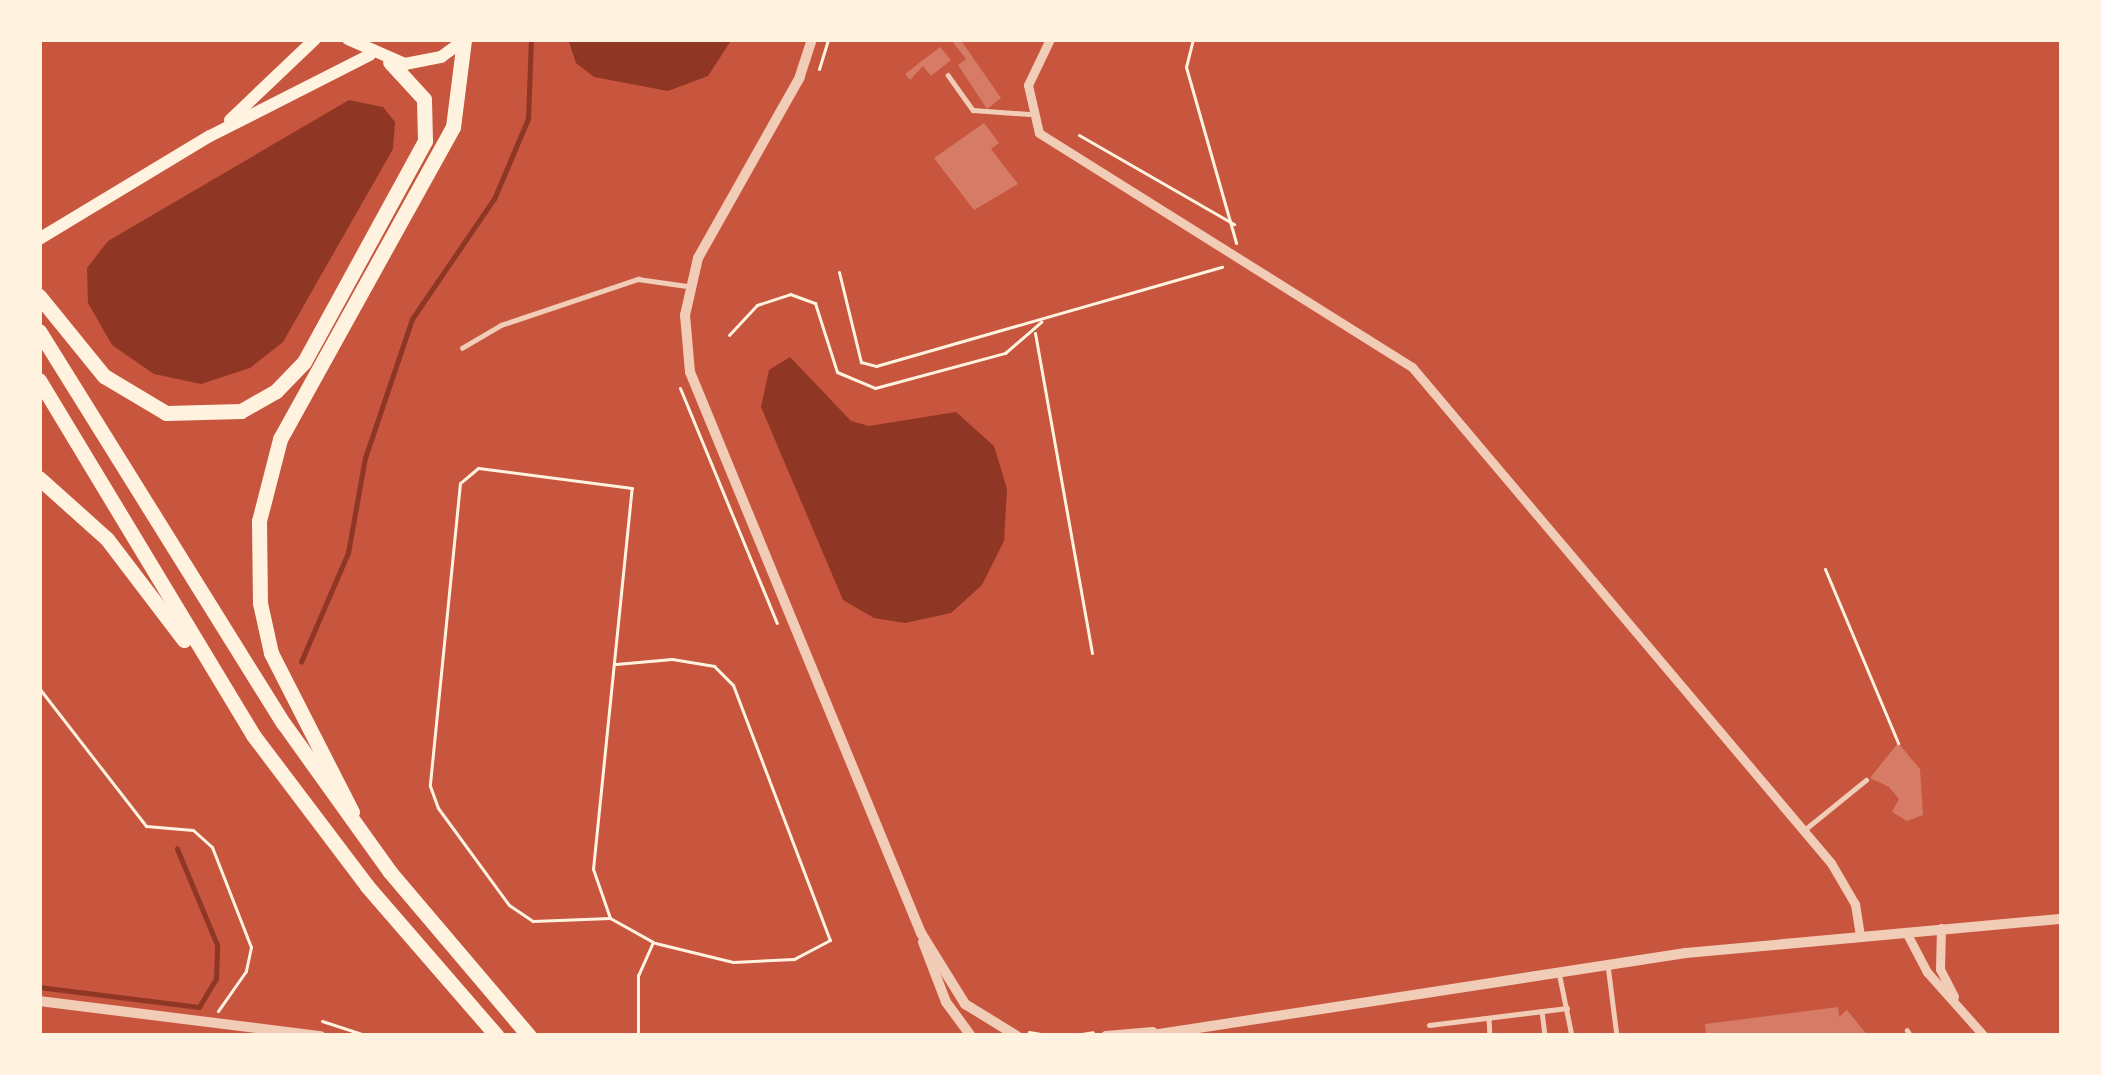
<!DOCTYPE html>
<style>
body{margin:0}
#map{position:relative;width:2101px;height:1075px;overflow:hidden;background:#c8553d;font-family:Merriweather,serif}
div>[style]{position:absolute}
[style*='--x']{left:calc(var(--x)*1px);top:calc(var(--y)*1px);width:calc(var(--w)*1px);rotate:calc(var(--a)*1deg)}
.water>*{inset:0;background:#8f3625}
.stream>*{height:4.5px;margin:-2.25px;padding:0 2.25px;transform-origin:2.25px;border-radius:2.25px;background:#8f3625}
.building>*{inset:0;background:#d67c66}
.path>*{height:3px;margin:-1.5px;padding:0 1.5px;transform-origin:1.5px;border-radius:1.5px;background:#fff3e0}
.service>*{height:4.5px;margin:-2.25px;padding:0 2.25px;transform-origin:2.25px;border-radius:2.25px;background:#f1ccb7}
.minor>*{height:9px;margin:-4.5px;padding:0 4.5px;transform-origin:4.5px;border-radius:4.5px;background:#f1ccb7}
.tertiary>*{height:10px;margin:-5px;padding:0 5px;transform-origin:5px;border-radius:5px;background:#f1ccb7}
.secondary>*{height:12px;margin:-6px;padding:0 6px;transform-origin:6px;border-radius:6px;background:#fff3e0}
.trunk>*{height:15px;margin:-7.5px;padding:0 7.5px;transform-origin:7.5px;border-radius:7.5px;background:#fff3e0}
span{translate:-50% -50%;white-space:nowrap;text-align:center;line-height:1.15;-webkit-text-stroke:12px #fff3e0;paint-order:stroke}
.frame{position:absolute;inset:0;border:42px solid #fff3e0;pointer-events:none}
</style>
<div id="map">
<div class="water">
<div style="clip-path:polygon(568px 39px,732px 39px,708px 76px,668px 91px,594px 77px,576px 63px)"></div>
<div style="clip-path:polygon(349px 100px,383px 107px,395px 122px,393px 149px,283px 342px,250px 368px,201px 384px,154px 374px,112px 345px,88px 303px,87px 268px,108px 241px)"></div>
<div style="clip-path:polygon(790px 357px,851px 421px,869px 426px,956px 412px,994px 446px,1007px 489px,1004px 541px,982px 585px,951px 613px,905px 623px,874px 618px,843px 600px,761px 407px,769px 370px)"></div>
</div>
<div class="stream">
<div style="--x:301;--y:662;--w:119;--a:-66.7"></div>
<div style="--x:348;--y:553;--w:97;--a:-79.9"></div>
<div style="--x:365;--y:458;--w:147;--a:-71.3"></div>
<div style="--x:412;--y:319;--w:145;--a:-55.7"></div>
<div style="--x:494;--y:199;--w:87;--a:-67"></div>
<div style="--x:528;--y:119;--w:80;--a:-87.9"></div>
<div style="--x:39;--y:987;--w:161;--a:7.1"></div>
<div style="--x:199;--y:1007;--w:33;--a:-59"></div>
<div style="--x:216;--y:979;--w:34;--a:-88"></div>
<div style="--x:217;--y:945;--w:104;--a:-112.6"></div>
</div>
<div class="building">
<div style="clip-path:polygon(960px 39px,1001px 98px,987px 109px,958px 65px,966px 59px,952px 41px)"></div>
<div style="clip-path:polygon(940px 47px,951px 60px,931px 76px,923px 66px,910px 80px,905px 74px)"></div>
<div style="clip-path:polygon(984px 123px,999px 143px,991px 149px,1018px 184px,974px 210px,934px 158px)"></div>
<div style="clip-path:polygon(1898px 743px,1920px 769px,1923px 815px,1907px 821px,1892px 812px,1899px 799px,1889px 787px,1870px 778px)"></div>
<div style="clip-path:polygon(1838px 1007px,1839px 1017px,1847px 1010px,1868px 1036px,1706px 1036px,1705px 1024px)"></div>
</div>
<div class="path">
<div style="--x:1193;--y:39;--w:29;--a:104"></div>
<div style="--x:1186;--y:67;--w:183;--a:74.1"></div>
<div style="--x:819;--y:69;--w:31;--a:-73"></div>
<div style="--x:1079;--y:135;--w:179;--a:29.9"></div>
<div style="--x:839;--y:272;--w:93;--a:76.3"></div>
<div style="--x:861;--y:362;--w:16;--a:15"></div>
<div style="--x:876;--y:366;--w:360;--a:-16"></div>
<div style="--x:1035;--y:333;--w:325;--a:79.9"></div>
<div style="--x:729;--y:335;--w:41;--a:-47"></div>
<div style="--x:757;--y:305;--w:35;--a:-18"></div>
<div style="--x:790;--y:294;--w:27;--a:20"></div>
<div style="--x:815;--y:303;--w:72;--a:72.3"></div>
<div style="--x:837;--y:372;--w:41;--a:22.8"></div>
<div style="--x:875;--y:388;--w:135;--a:-15.1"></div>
<div style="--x:1005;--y:353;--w:48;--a:-40.7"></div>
<div style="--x:680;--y:388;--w:254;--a:67.6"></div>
<div style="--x:1825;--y:569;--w:189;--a:67.2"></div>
<div style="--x:616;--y:664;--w:56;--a:-5.1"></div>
<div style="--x:672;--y:659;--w:43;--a:9.5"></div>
<div style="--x:714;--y:666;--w:27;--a:45"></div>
<div style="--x:733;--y:685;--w:273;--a:69.2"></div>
<div style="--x:830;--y:940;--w:41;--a:152.2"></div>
<div style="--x:794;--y:959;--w:61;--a:177.2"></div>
<div style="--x:733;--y:962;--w:80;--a:-166.3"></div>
<div style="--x:39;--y:688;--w:175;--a:52.2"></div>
<div style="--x:146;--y:826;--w:47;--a:4.9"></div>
<div style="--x:193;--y:830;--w:25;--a:42"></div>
<div style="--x:212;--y:847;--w:107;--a:68.7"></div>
<div style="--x:251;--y:947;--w:25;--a:102"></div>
<div style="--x:246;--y:971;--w:49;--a:125"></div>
<div style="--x:610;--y:918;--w:52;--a:-109.1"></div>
<div style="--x:593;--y:869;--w:383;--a:-84.2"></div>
<div style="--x:632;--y:488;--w:155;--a:-172.6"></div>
<div style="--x:478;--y:468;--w:23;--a:140"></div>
<div style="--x:460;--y:483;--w:304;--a:95.7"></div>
<div style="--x:430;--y:786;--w:23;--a:70"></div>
<div style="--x:438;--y:808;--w:120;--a:53.8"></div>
<div style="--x:509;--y:905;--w:29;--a:34"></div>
<div style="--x:533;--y:921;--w:77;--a:-2.2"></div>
<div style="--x:610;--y:918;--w:49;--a:29.2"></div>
<div style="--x:653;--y:942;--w:36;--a:114"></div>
<div style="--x:638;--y:975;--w:61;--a:90"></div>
<div style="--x:322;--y:1021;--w:48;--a:18.1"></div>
<div style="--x:1029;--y:1032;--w:22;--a:10"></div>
<div style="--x:1069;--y:1036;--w:24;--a:-9"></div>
</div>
<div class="service">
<div style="--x:948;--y:75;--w:43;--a:54.5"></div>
<div style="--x:973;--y:110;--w:56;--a:4.1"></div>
<div style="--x:462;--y:348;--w:45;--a:-30.5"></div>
<div style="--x:501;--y:325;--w:145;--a:-18.6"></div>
<div style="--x:638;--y:279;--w:49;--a:8.1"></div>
<div style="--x:1803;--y:831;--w:81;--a:-39"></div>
<div style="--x:1608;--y:965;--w:72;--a:82.8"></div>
<div style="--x:1560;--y:977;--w:60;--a:78.5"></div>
<div style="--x:1542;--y:1011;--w:25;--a:83"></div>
<div style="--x:1489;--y:1018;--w:18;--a:87"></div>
<div style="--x:1429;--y:1025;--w:139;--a:-7"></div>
<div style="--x:1907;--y:1030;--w:7;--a:56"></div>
</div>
<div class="minor">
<div style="--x:1050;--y:39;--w:51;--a:115.6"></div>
<div style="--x:1028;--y:85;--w:49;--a:77.1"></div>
<div style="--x:1039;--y:133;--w:440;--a:32.1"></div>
<div style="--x:1412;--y:367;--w:649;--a:49.81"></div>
<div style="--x:1831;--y:863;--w:48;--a:59.7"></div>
<div style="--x:1855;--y:904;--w:32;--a:81"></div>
<div style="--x:1941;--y:928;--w:41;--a:91.4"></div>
<div style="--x:1940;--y:969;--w:31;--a:63"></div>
<div style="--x:1906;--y:932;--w:45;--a:62.3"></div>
<div style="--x:1927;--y:972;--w:86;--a:48.3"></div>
</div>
<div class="tertiary">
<div style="--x:812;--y:39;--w:40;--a:108"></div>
<div style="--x:800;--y:77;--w:208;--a:119.4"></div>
<div style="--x:698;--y:258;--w:58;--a:102.8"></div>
<div style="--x:685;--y:315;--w:57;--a:85"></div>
<div style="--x:690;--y:372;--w:607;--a:67.62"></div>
<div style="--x:921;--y:933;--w:84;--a:58.2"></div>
<div style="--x:965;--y:1004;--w:61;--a:31.6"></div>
<div style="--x:923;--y:942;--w:64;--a:69"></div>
<div style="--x:946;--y:1002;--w:42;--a:53.7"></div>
<div style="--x:39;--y:1001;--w:284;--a:7.1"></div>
<div style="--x:1106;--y:1036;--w:47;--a:-4.9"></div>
<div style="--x:1146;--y:1036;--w:546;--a:-8.74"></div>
<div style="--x:1686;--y:953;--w:378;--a:-5.2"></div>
</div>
<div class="secondary">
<div style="--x:348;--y:39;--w:62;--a:23.7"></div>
<div style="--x:405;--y:64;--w:37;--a:-11"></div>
<div style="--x:441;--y:57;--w:29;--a:-36"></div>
<div style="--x:230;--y:120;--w:117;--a:-43.6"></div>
<div style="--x:39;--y:239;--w:200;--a:-31.1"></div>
<div style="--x:210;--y:136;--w:179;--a:-26.9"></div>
</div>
<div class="trunk">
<div style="--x:39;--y:296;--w:103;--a:50.9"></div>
<div style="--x:104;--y:376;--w:72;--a:30.8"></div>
<div style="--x:166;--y:413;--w:75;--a:-1.5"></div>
<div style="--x:241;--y:411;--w:40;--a:-29.7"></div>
<div style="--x:276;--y:391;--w:40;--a:-46"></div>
<div style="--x:304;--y:362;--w:252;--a:-61.3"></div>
<div style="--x:425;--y:141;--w:42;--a:-91.4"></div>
<div style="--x:424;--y:99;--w:50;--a:-132.6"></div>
<div style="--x:39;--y:331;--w:463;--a:58.1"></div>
<div style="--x:284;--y:724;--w:182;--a:54.4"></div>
<div style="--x:390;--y:872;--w:215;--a:49.7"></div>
<div style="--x:39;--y:380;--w:415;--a:58.9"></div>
<div style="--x:253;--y:735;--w:189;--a:52.9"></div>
<div style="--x:367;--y:886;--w:198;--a:49.1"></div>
<div style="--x:39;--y:478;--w:91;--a:41.9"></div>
<div style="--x:107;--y:539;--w:127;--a:52.7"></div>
<div style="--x:352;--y:812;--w:178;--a:-117"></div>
<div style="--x:271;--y:653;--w:51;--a:-102.4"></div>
<div style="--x:260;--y:603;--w:82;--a:-90.7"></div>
<div style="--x:259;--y:521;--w:85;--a:-75.6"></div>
<div style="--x:280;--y:439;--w:357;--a:-61"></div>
<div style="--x:453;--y:127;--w:88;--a:-82.8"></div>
</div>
<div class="frame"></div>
</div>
